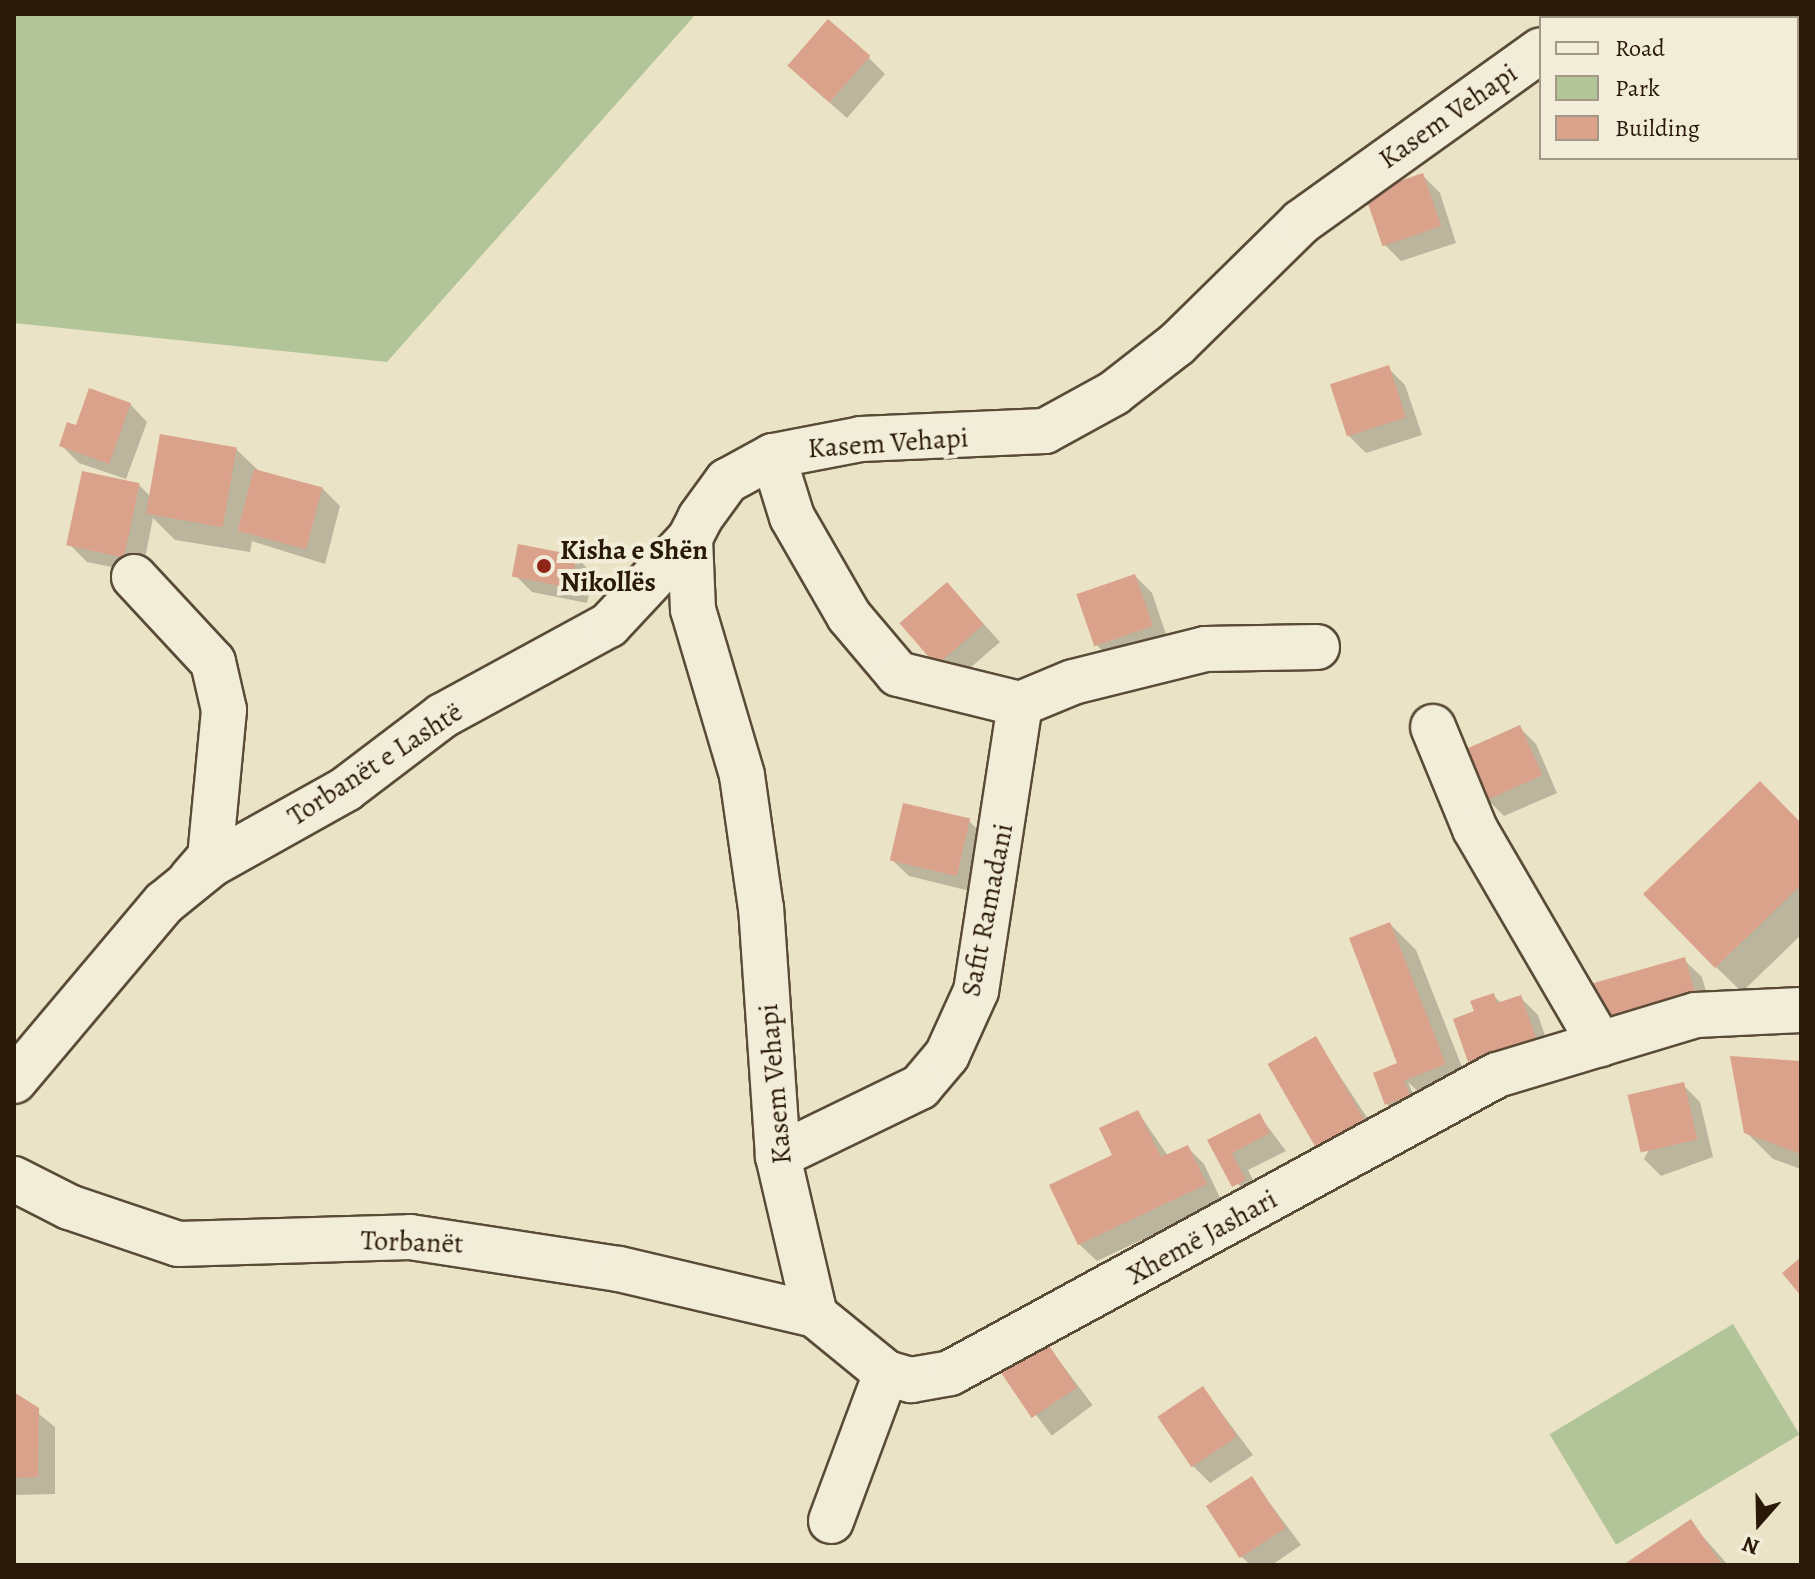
<!DOCTYPE html>
<meta charset="utf-8">
<style>
body{margin:0}
#map{position:relative;width:1815px;height:1579px;overflow:hidden;background:#ebe3c5;font-family:Alegreya,serif}
div>[style]{position:absolute}
[style*='--x']{left:calc(var(--x)*1px);top:calc(var(--y)*1px);width:calc(var(--w)*1px);rotate:calc(var(--a)*1deg)}
.green>*{inset:0;background:#b2c598;transform-origin:0 0}
.shadow>*{inset:0;background:#0003;transform-origin:0 0}
.building>*{inset:0;background:#daa28b;transform-origin:0 0}
.roads{filter:drop-shadow(2px 0 #5a4b37) drop-shadow(-2px 0 #5a4b37) drop-shadow(0 2px #5a4b37) drop-shadow(0 -2px #5a4b37)}
.minor>*{height:44px;margin:-22px;padding:0 22px;transform-origin:22px;border-radius:22px;background:#f2edd9}
.dots>*{width:22px;height:22px;translate:-50% -50%;box-sizing:border-box;border:4px solid #f2edd9;border-radius:50%}
span{translate:-50% -50%;white-space:nowrap;text-align:center;line-height:1.15;-webkit-text-stroke:8px #f2edd9;paint-order:stroke}
.street-label{font-size:28px;color:#2a1808}
.poi-label{font-size:28px;color:#2a1808;font-weight:700}
.left{translate:0 -50%;text-align:left}
.frame{position:absolute;inset:0;border:16px solid #2a1808;pointer-events:none}
.legend{position:absolute;left:1539px;top:16px;width:260px;height:144px;box-sizing:border-box;background:#f2edd9;border:2px solid #a29885;margin:0;padding:10px 14px;list-style:none;font-size:24px;color:#2a1808}
.legend li{display:flex;align-items:center;gap:16px;height:40px}
.legend b{width:40px;border:2px solid #a29885}
.north{position:absolute;left:1719px;top:1483px;width:80px;height:80px;-webkit-text-stroke:6px #f2edd9;paint-order:stroke;rotate:200deg;font-size:22px;font-weight:700;line-height:32px;text-align:center;color:#2a1808}
.north::after{content:'';display:block;margin:auto;width:28px;height:36px;background:#2a1808;clip-path:polygon(50% 0,100% 100%,50% 72%,0 100%)}
</style>
<div id="map">
<div class="green">
<div style="clip-path:polygon(14px 14px,696px 14px,387px 362px,14px 323px)"></div>
<div style="left:1733px;top:1324px;width:129px;height:214px;rotate:59deg"></div>
</div>
<div class="shadow">
<div style="clip-path:polygon(868px 57px,885px 74px,847px 118px,807px 83px)"></div>
<div style="clip-path:polygon(1423px 176px,1440px 193px,1456px 243px,1401px 261px,1384px 244px)"></div>
<div style="clip-path:polygon(1388px 368px,1405px 385px,1422px 435px,1366px 453px,1349px 436px)"></div>
<div style="clip-path:polygon(130px 404px,147px 422px,126px 479px,79px 463px,61px 445px,78px 427px)"></div>
<div style="clip-path:polygon(236px 449px,261px 473px,322px 488px,340px 506px,325px 564px,252px 541px,250px 552px,175px 540px,153px 518px,142px 573px,87px 562px,69px 544px,139px 485px,152px 498px)"></div>
<div style="clip-path:polygon(576px 557px,593px 574px,587px 603px,532px 592px,515px 575px)"></div>
<div style="clip-path:polygon(1135px 576px,1152px 593px,1169px 643px,1113px 662px,1096px 644px)"></div>
<div style="clip-path:polygon(964px 602px,1000px 642px,955px 681px,938px 664px)"></div>
<div style="clip-path:polygon(1519px 727px,1536px 744px,1557px 793px,1504px 816px,1486px 798px)"></div>
<div style="clip-path:polygon(969px 821px,986px 838px,974px 892px,909px 876px,891px 859px)"></div>
<div style="clip-path:polygon(1801px 825px,1801px 935px,1742px 992px,1716px 967px)"></div>
<div style="clip-path:polygon(1390px 924px,1416px 950px,1471px 1090px,1432px 1105px,1408px 1082px,1417px 1103px,1395px 1112px,1387px 1104px,1400px 1064px)"></div>
<div style="clip-path:polygon(1684px 960px,1702px 977px,1713px 1017px,1618px 1044px)"></div>
<div style="clip-path:polygon(1493px 995px,1502px 1004px,1520px 997px,1538px 1015px,1552px 1056px,1487px 1078px,1470px 1061px,1476px 1012px)"></div>
<div style="clip-path:polygon(1315px 1038px,1381px 1139px,1336px 1165px)"></div>
<div style="clip-path:polygon(1801px 1064px,1801px 1169px,1773px 1159px,1746px 1132px)"></div>
<div style="clip-path:polygon(1683px 1085px,1700px 1102px,1713px 1157px,1661px 1176px,1644px 1159px)"></div>
<div style="clip-path:polygon(1138px 1112px,1168px 1156px,1187px 1147px,1204px 1164px,1222px 1202px,1097px 1261px,1079px 1244px)"></div>
<div style="clip-path:polygon(1259px 1115px,1286px 1151px,1248px 1170px,1262px 1197px,1251px 1203px,1210px 1141px)"></div>
<div style="left:1042px;top:1338px;width:84px;height:51px;rotate:53deg"></div>
<div style="clip-path:polygon(1203px 1388px,1253px 1455px,1210px 1483px,1193px 1466px)"></div>
<div style="clip-path:polygon(14px 1394px,55px 1427px,55px 1494px,14px 1495px)"></div>
<div style="clip-path:polygon(1251px 1478px,1301px 1545px,1272px 1565px,1250px 1565px,1242px 1557px)"></div>
<div style="clip-path:polygon(1690px 1522px,1728px 1565px,1627px 1565px)"></div>
</div>
<div class="building">
<div style="left:828px;top:19px;width:56px;height:62px;rotate:41deg"></div>
<div style="left:1423px;top:173px;width:56px;height:62px;rotate:71deg"></div>
<div style="left:1389px;top:365px;width:55px;height:62px;rotate:72deg"></div>
<div style="clip-path:polygon(89px 388px,131px 403px,109px 464px,59px 446px,67px 422px,76px 425px)"></div>
<div style="left:160px;top:434px;width:78px;height:81px;rotate:10deg"></div>
<div style="left:254px;top:469px;width:71px;height:64px;rotate:15deg"></div>
<div style="left:82px;top:471px;width:59px;height:76px;rotate:12deg"></div>
<div style="left:518px;top:544px;width:60px;height:33px;rotate:11deg"></div>
<div style="left:1135px;top:574px;width:55px;height:62px;rotate:71deg"></div>
<div style="left:947px;top:582px;width:56px;height:63px;rotate:49deg"></div>
<div style="left:1520px;top:725px;width:55px;height:62px;rotate:66deg"></div>
<div style="clip-path:polygon(1760px 781px,1801px 823px,1801px 885px,1715px 968px,1643px 894px)"></div>
<div style="left:903px;top:803px;width:69px;height:59px;rotate:13deg"></div>
<div style="clip-path:polygon(1390px 922px,1446px 1064px,1404px 1081px,1410px 1095px,1385px 1105px,1373px 1073px,1397px 1063px,1349px 938px)"></div>
<div style="left:1685px;top:957px;width:45px;height:102px;rotate:74deg"></div>
<div style="clip-path:polygon(1494px 993px,1497px 1003px,1521px 995px,1536px 1038px,1468px 1062px,1453px 1019px,1474px 1011px,1470px 1001px)"></div>
<div style="left:1316px;top:1036px;width:99px;height:56px;rotate:60deg"></div>
<div style="clip-path:polygon(1730px 1056px,1801px 1061px,1801px 1154px,1744px 1133px)"></div>
<div style="left:1684px;top:1082px;width:59px;height:58px;rotate:77deg"></div>
<div style="clip-path:polygon(1138px 1110px,1161px 1157px,1188px 1145px,1207px 1184px,1078px 1245px,1049px 1185px,1112px 1155px,1099px 1128px)"></div>
<div style="clip-path:polygon(1260px 1113px,1270px 1133px,1232px 1153px,1246px 1180px,1232px 1187px,1207px 1140px)"></div>
<div style="clip-path:polygon(1801px 1257px,1801px 1296px,1782px 1273px)"></div>
<div style="left:1042px;top:1335px;width:63px;height:55px;rotate:56deg"></div>
<div style="left:1203px;top:1386px;width:61px;height:55px;rotate:56deg"></div>
<div style="clip-path:polygon(14px 1392px,39px 1408px,38px 1477px,14px 1478px)"></div>
<div style="left:1252px;top:1476px;width:62px;height:55px;rotate:57deg"></div>
<div style="clip-path:polygon(1691px 1519px,1722px 1565px,1623px 1565px)"></div>
</div>
<div class="roads">
<div class="minor">
<div style="--x:1588;--y:18;--w:7;--a:-34"></div>
<div style="--x:773;--y:456;--w:64;--a:72.7"></div>
<div style="--x:792;--y:517;--w:114;--a:60.1"></div>
<div style="--x:849;--y:616;--w:76;--a:49.8"></div>
<div style="--x:898;--y:674;--w:126;--a:13.8"></div>
<div style="--x:1020;--y:704;--w:290;--a:98.7"></div>
<div style="--x:976;--y:991;--w:70;--a:114.4"></div>
<div style="--x:947;--y:1055;--w:42;--a:130.2"></div>
<div style="--x:920;--y:1087;--w:158;--a:154.1"></div>
<div style="--x:134;--y:577;--w:116;--a:47.1"></div>
<div style="--x:213;--y:662;--w:49;--a:77.1"></div>
<div style="--x:224;--y:710;--w:148;--a:95.4"></div>
<div style="--x:210;--y:857;--w:29;--a:131"></div>
<div style="--x:1020;--y:704;--w:57;--a:-22.5"></div>
<div style="--x:1073;--y:682;--w:136;--a:-14"></div>
<div style="--x:1205;--y:649;--w:112;--a:-1"></div>
<div style="--x:1433;--y:727;--w:110;--a:67.6"></div>
<div style="--x:1475;--y:829;--w:249;--a:59.8"></div>
<div style="--x:14;--y:1081;--w:233;--a:-49.9"></div>
<div style="--x:164;--y:903;--w:62;--a:-39.1"></div>
<div style="--x:212;--y:864;--w:154;--a:-29.2"></div>
<div style="--x:346;--y:789;--w:121;--a:-37.2"></div>
<div style="--x:442;--y:716;--w:190;--a:-28.6"></div>
<div style="--x:609;--y:625;--w:119;--a:-47"></div>
<div style="--x:14;--y:1179;--w:62;--a:27"></div>
<div style="--x:69;--y:1207;--w:115;--a:18.7"></div>
<div style="--x:178;--y:1244;--w:232;--a:-1.7"></div>
<div style="--x:410;--y:1237;--w:211;--a:8.7"></div>
<div style="--x:619;--y:1269;--w:201;--a:13.2"></div>
<div style="--x:815;--y:1315;--w:92;--a:39.2"></div>
<div style="--x:886;--y:1373;--w:26;--a:16"></div>
<div style="--x:911;--y:1380;--w:40;--a:-10"></div>
<div style="--x:950;--y:1373;--w:623;--a:-28.58"></div>
<div style="--x:1497;--y:1075;--w:208;--a:-16.8"></div>
<div style="--x:1696;--y:1015;--w:105;--a:-2.7"></div>
<div style="--x:815;--y:1315;--w:163;--a:-103.1"></div>
<div style="--x:778;--y:1156;--w:248;--a:-93.9"></div>
<div style="--x:761;--y:909;--w:135;--a:-98.1"></div>
<div style="--x:742;--y:775;--w:172;--a:-106.5"></div>
<div style="--x:693;--y:610;--w:72;--a:-92.4"></div>
<div style="--x:690;--y:538;--w:22;--a:-63"></div>
<div style="--x:700;--y:518;--w:46;--a:-53.9"></div>
<div style="--x:727;--y:481;--w:52;--a:-28.5"></div>
<div style="--x:773;--y:456;--w:90;--a:-10.9"></div>
<div style="--x:861;--y:439;--w:184;--a:-2.5"></div>
<div style="--x:1045;--y:431;--w:79;--a:-28.8"></div>
<div style="--x:1114;--y:393;--w:80;--a:-37.9"></div>
<div style="--x:1177;--y:344;--w:174;--a:-44.5"></div>
<div style="--x:1301;--y:222;--w:295;--a:-35.6"></div>
<div style="--x:831;--y:1521;--w:158;--a:-69.6"></div>
</div>
</div>
<div class="dots">
<div style="left:544px;top:566px;background:#8f2418"></div>
</div>
<div class="street-label">
<span style="left:1448px;top:116px;rotate:-35deg">Kasem Vehapi</span>
<span style="left:888px;top:443px;rotate:-4deg">Kasem Vehapi</span>
<span style="left:375px;top:764px;rotate:-33deg">Torbanët e Lashtë</span>
<span style="left:987px;top:910px;rotate:-79deg">Safit Ramadani</span>
<span style="left:775px;top:1084px;rotate:-95deg">Kasem Vehapi</span>
<span style="left:1202px;top:1237px;rotate:-29deg">Xhemë Jashari</span>
<span style="left:412px;top:1242px;rotate:2deg">Torbanët</span>
</div>
<div class="poi-label">
<span class="left" style="left:560px;top:566px">Kisha e Shën<br>Nikollës</span>
</div>
<div class="frame"></div>
<ul class="legend">
<li><b style="height:10px;background:#f2edd9"></b>Road</li>
<li><b style="height:22px;background:#b2c598"></b>Park</li>
<li><b style="height:22px;background:#daa28b"></b>Building</li>
</ul>
<div class="north">N</div>
</div>
